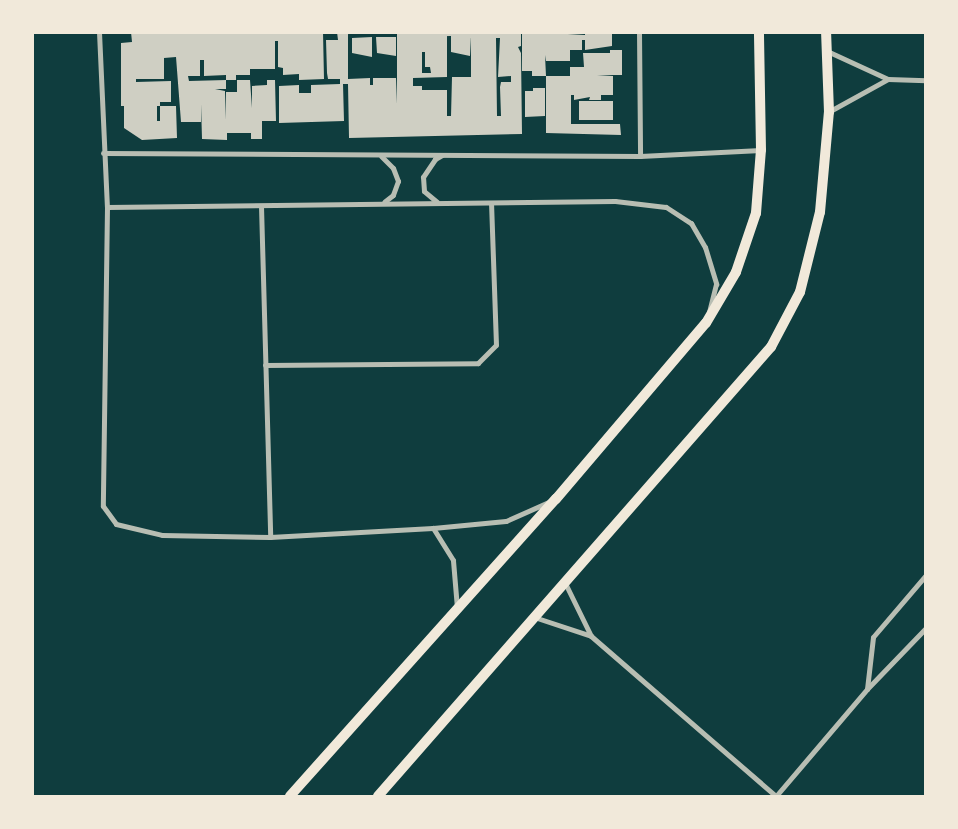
<!DOCTYPE html>
<style>
body{margin:0}
#map{position:relative;width:958px;height:829px;overflow:hidden;background:#0f3d3e;font-family:"Fira Sans Condensed",sans-serif}
div>[style]{position:absolute}
[style*='--x']{left:calc(var(--x)*1px);top:calc(var(--y)*1px);width:calc(var(--w)*1px);rotate:calc(var(--a)*1deg)}
.building>*{inset:0;background:#cfcfc3;transform-origin:0 0}
.minor>*{height:5px;margin:-2.5px;padding:0 2.5px;transform-origin:2.5px;border-radius:2.5px;background:#b8beb3}
.secondary>*{height:10px;margin:-5px;padding:0 5px;transform-origin:5px;border-radius:5px;background:#f1e9da}
span{translate:-50% -50%;white-space:nowrap;text-align:center;line-height:1.15;-webkit-text-stroke:4px #f1e9da;paint-order:stroke}
.frame{position:absolute;inset:0;border:34px solid #f1e9da;pointer-events:none}
</style>
<div id="map">
<div class="building">
<div style="clip-path:polygon(evenodd,131px 32px,323px 32px,324px 79px,299px 80px,299px 74px,283px 75px,283px 68px,278px 67px,278px 41px,275px 41px,275px 69px,250px 69px,250px 75px,236px 75px,236px 80px,226px 80px,226px 89px,215px 89px,225px 91px,225px 120px,226px 92px,237px 92px,237px 80px,250px 80px,252px 108px,252px 86px,267px 85px,267px 80px,275px 80px,276px 121px,262px 121px,262px 139px,251px 139px,251px 133px,227px 133px,227px 140px,202px 139px,201px 104px,201px 122px,181px 122px,176px 57px,164px 58px,164px 79px,136px 79px,136px 82px,171px 81px,171px 102px,160px 102px,160px 106px,176px 106px,177px 138px,142px 140px,124px 128px,124px 106px,121px 106px,121px 43px,132px 42px,131px 32px,200px 60px,204px 60px,204px 76px,226px 75px,226px 80px,189px 81px,188px 76px,200px 76px,200px 60px,131px 32px,157px 106px,160px 106px,160px 121px,157px 121px,157px 106px)"></div>
<div style="clip-path:polygon(evenodd,337px 32px,348px 32px,348px 79px,370px 78px,370px 85px,373px 85px,373px 78px,396px 78px,397px 104px,397px 32px,521px 32px,521px 46px,518px 47px,521px 53px,522px 134px,349px 138px,348px 84px,343px 84px,344px 121px,279px 123px,279px 86px,299px 85px,299px 93px,311px 93px,311px 85px,340px 84px,340px 79px,328px 79px,327px 73px,326px 40px,338px 40px,337px 32px,447px 36px,451px 36px,451px 52px,470px 56px,471px 36px,471px 77px,452px 77px,451px 116px,447px 116px,447px 90px,422px 90px,422px 86px,413px 86px,413px 78px,447px 77px,447px 36px,337px 32px,496px 38px,500px 38px,498px 77px,511px 76px,511px 82px,501px 82px,500px 87px,501px 116px,497px 116px,496px 38px,337px 32px,422px 52px,425px 52px,425px 67px,430px 67px,431px 73px,422px 73px,422px 52px)"></div>
<div style="clip-path:polygon(533px 32px,585px 35px,585px 32px,612px 32px,612px 46px,585px 50px,585px 40px,582px 40px,582px 50px,570px 50px,570px 61px,546px 61px,545px 55px,546px 76px,532px 76px,532px 71px,522px 71px,522px 34px)"></div>
<div style="clip-path:polygon(372px 37px,372px 57px,352px 53px,352px 38px)"></div>
<div style="clip-path:polygon(376px 37px,396px 37px,396px 56px,377px 53px)"></div>
<div style="clip-path:polygon(610px 50px,622px 50px,622px 75px,597px 75px,613px 76px,613px 95px,601px 95px,601px 100px,589px 100px,590px 97px,574px 100px,574px 95px,571px 95px,571px 124px,620px 124px,621px 135px,546px 133px,546px 76px,570px 76px,570px 67px,584px 67px,583px 53px,610px 53px)"></div>
<div style="clip-path:polygon(533px 88px,545px 88px,545px 116px,525px 117px,525px 91px,533px 91px)"></div>
<div style="left:579px;top:101px;width:34px;height:19px"></div>
</div>
<div class="minor">
<div style="--x:99;--y:32;--w:175;--a:87.4"></div>
<div style="--x:107;--y:207;--w:299;--a:90.8"></div>
<div style="--x:103;--y:506;--w:22;--a:54"></div>
<div style="--x:116;--y:524;--w:47;--a:13.4"></div>
<div style="--x:162;--y:535;--w:108;--a:1.1"></div>
<div style="--x:270;--y:537;--w:163;--a:-3.2"></div>
<div style="--x:639;--y:32;--w:124;--a:89.5"></div>
<div style="--x:827;--y:51;--w:67;--a:24.7"></div>
<div style="--x:888;--y:79;--w:38;--a:2"></div>
<div style="--x:830;--y:111;--w:66;--a:-28.9"></div>
<div style="--x:103;--y:153;--w:537;--a:0.32"></div>
<div style="--x:640;--y:156;--w:121;--a:-2.8"></div>
<div style="--x:381;--y:156;--w:17;--a:45"></div>
<div style="--x:393;--y:168;--w:14;--a:69"></div>
<div style="--x:398;--y:181;--w:15;--a:110"></div>
<div style="--x:393;--y:195;--w:11;--a:142"></div>
<div style="--x:437;--y:202;--w:17;--a:-140"></div>
<div style="--x:424;--y:191;--w:14;--a:-94"></div>
<div style="--x:423;--y:177;--w:22;--a:-56"></div>
<div style="--x:435;--y:159;--w:8;--a:-30"></div>
<div style="--x:261;--y:206;--w:331;--a:88.4"></div>
<div style="--x:107;--y:207;--w:508;--a:-0.68"></div>
<div style="--x:615;--y:201;--w:51;--a:6.7"></div>
<div style="--x:666;--y:207;--w:30;--a:33"></div>
<div style="--x:691;--y:223;--w:28;--a:60"></div>
<div style="--x:705;--y:247;--w:39;--a:73"></div>
<div style="--x:716;--y:284;--w:29;--a:104"></div>
<div style="--x:265;--y:365;--w:213;--a:-0.5"></div>
<div style="--x:478;--y:363;--w:25;--a:-45"></div>
<div style="--x:496;--y:345;--w:142;--a:-92"></div>
<div style="--x:457;--y:608;--w:48;--a:-94.8"></div>
<div style="--x:453;--y:560;--w:38;--a:-122"></div>
<div style="--x:433;--y:528;--w:73;--a:-5.5"></div>
<div style="--x:506;--y:521;--w:49;--a:-24"></div>
<div style="--x:537;--y:618;--w:57;--a:18.4"></div>
<div style="--x:591;--y:636;--w:59;--a:-116.1"></div>
<div style="--x:591;--y:636;--w:245;--a:40.9"></div>
<div style="--x:867;--y:689;--w:52;--a:-83.4"></div>
<div style="--x:873;--y:637;--w:82;--a:-49.5"></div>
<div style="--x:776;--y:796;--w:140;--a:-49.6"></div>
<div style="--x:867;--y:689;--w:85;--a:-46"></div>
</div>
<div class="secondary">
<div style="--x:290;--y:796;--w:399;--a:-48.2"></div>
<div style="--x:556;--y:499;--w:231;--a:-49.6"></div>
<div style="--x:706;--y:323;--w:59;--a:-59.5"></div>
<div style="--x:736;--y:272;--w:62;--a:-71.3"></div>
<div style="--x:756;--y:213;--w:63;--a:-85.5"></div>
<div style="--x:761;--y:150;--w:118;--a:-91"></div>
<div style="--x:378;--y:796;--w:597;--a:-48.81"></div>
<div style="--x:771;--y:347;--w:62;--a:-62.2"></div>
<div style="--x:800;--y:292;--w:82;--a:-76"></div>
<div style="--x:820;--y:212;--w:100;--a:-84.9"></div>
<div style="--x:829;--y:112;--w:80;--a:-92.1"></div>
</div>
<div class="frame"></div>
</div>
